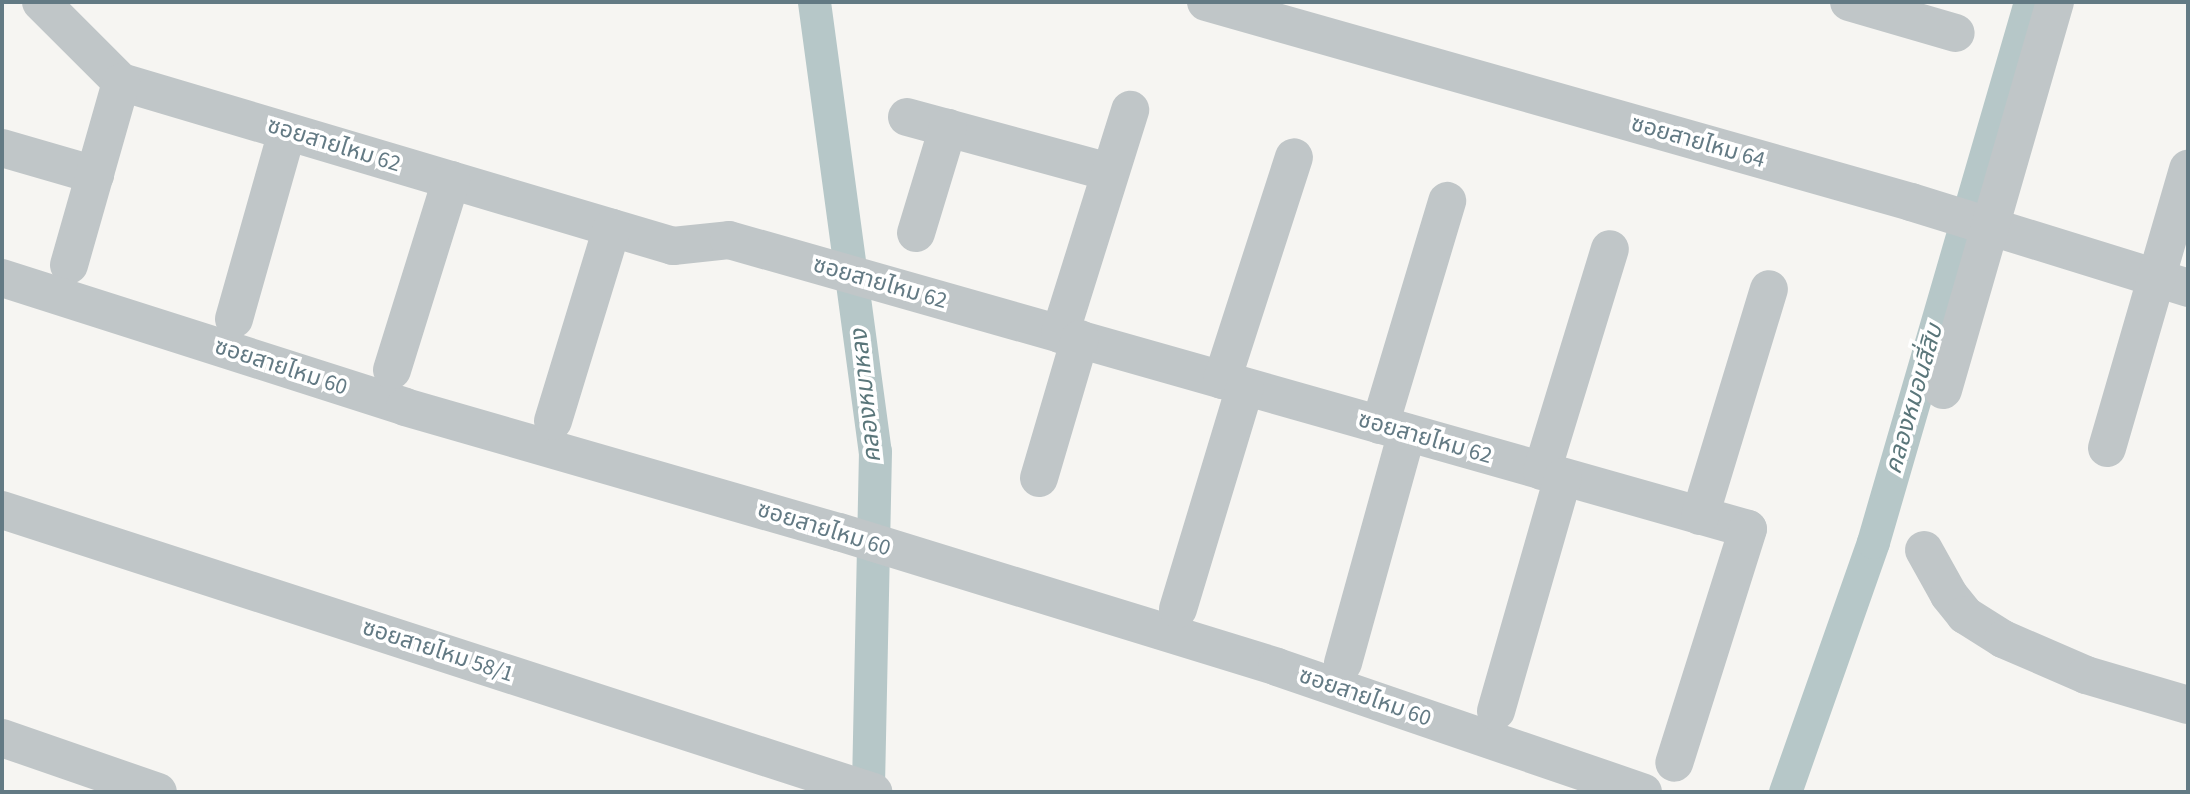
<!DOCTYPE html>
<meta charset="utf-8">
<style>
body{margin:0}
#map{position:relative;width:2190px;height:794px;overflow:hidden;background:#f6f5f2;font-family:"Source Sans 3","Noto Sans Thai",sans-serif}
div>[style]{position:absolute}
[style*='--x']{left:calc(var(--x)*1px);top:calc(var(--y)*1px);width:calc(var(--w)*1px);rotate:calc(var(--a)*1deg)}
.canal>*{height:33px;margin:-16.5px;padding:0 16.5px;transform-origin:16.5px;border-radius:16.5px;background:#b6c7c8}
.minor>*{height:38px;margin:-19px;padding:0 19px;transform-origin:19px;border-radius:19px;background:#c0c6c8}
span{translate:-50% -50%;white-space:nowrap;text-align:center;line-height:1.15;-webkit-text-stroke:7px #fff;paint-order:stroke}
.street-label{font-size:23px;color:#637a84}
.water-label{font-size:24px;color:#5a767a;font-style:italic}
.frame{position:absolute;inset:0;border:4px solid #637a84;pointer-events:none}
</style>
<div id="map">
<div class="canal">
<div style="--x:814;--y:2;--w:453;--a:82.3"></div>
<div style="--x:875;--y:451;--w:341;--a:91.2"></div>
<div style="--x:1785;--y:792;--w:265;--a:-70.6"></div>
<div style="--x:1873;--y:542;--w:562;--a:-73.79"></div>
</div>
<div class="minor">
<div style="--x:41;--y:2;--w:113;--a:45"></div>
<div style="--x:121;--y:82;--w:576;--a:16.55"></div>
<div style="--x:673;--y:246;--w:56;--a:-6.1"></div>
<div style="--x:729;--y:240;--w:1059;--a:15.83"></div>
<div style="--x:1748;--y:529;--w:245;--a:107.5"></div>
<div style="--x:1206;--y:2;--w:733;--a:15.84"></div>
<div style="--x:1911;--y:202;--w:290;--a:17.2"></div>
<div style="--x:1849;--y:2;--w:111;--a:16.2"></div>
<div style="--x:907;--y:117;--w:210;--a:15.2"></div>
<div style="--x:2;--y:148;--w:97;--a:16.2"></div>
<div style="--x:916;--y:233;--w:110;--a:-73.1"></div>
<div style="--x:69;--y:265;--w:190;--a:-74.1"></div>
<div style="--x:2;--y:278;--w:423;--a:17.7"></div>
<div style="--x:405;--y:407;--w:452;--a:16.1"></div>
<div style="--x:839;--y:532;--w:458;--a:17.1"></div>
<div style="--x:1277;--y:667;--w:387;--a:18.9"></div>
<div style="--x:234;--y:319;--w:194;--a:-74.2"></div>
<div style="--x:1060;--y:334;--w:235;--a:-72.6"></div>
<div style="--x:392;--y:370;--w:199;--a:-72.7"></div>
<div style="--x:1222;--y:380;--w:234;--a:-72.1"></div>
<div style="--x:1943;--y:390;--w:404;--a:-73.9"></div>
<div style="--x:553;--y:421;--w:202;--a:-73"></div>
<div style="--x:1380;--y:425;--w:234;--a:-73.3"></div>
<div style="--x:2107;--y:448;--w:291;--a:-73.8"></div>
<div style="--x:1542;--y:471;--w:232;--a:-73"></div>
<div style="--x:1039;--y:478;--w:145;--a:-73.6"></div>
<div style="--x:2;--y:510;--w:916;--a:17.94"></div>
<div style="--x:1700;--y:516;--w:237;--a:-73.1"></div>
<div style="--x:1924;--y:550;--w:51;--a:60.9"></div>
<div style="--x:1949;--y:595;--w:26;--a:51"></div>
<div style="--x:1965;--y:615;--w:45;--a:32.3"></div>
<div style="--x:2003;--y:639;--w:90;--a:23.4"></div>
<div style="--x:2086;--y:675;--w:106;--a:16.4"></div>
<div style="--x:1178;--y:609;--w:232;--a:-73.2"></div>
<div style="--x:1343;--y:663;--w:239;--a:-74.5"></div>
<div style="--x:1496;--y:711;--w:243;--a:-74"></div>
<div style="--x:2;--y:738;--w:165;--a:19.1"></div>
</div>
<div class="street-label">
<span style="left:1698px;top:142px;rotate:16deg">ซอยสายไหม 64</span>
<span style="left:334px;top:145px;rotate:17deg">ซอยสายไหม 62</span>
<span style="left:880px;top:283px;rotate:16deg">ซอยสายไหม 62</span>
<span style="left:281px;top:367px;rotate:18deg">ซอยสายไหม 60</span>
<span style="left:1425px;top:438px;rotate:16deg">ซอยสายไหม 62</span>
<span style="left:824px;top:529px;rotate:17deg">ซอยสายไหม 60</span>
<span style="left:438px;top:651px;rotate:18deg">ซอยสายไหม 58/1</span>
<span style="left:1365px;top:697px;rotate:19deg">ซอยสายไหม 60</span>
</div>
<div class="water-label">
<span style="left:866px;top:396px;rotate:-96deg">คลองหมาหลง</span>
<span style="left:1914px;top:399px;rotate:-74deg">คลองหมอนสี่สิบ</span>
</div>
<div class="frame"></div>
</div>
